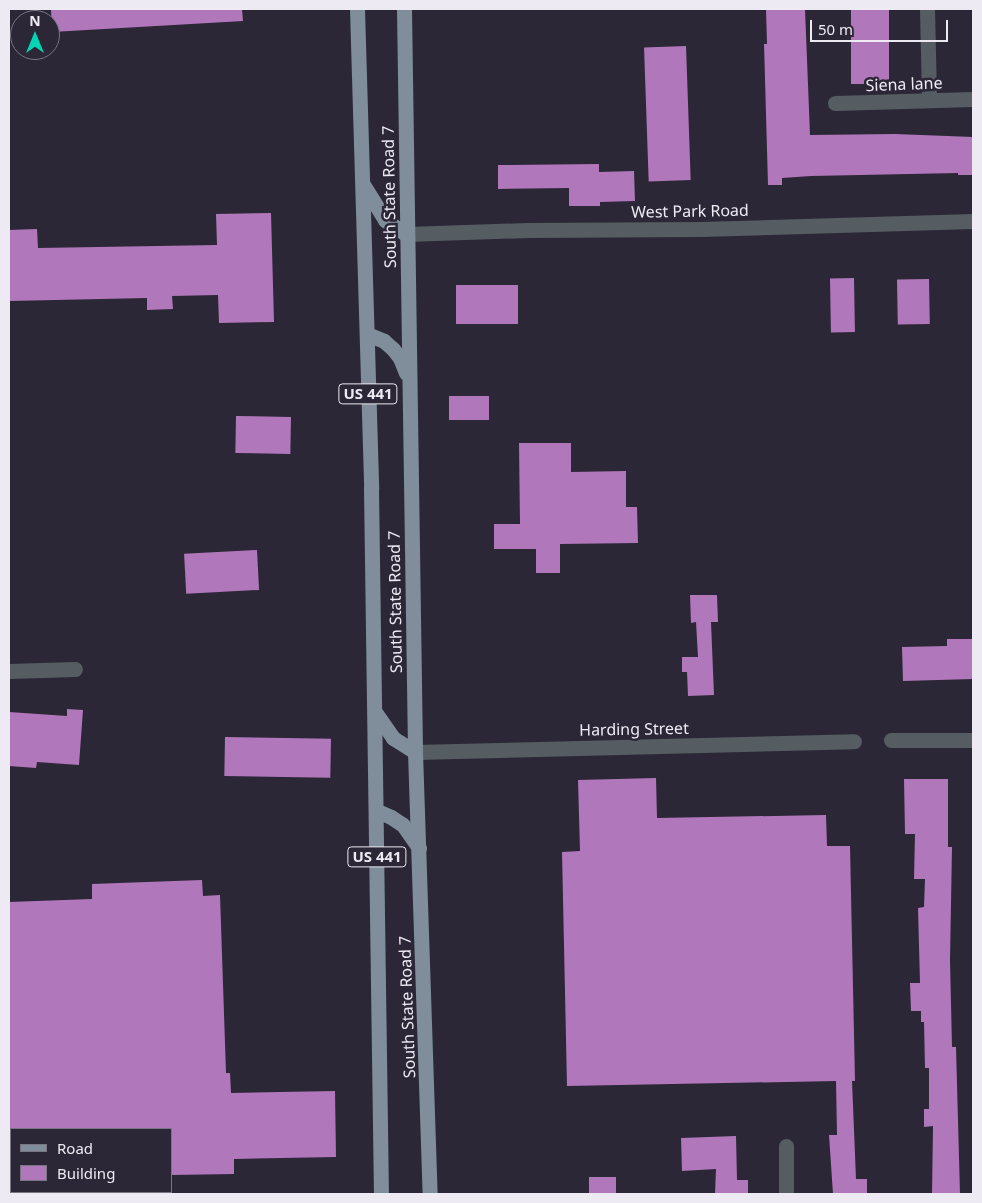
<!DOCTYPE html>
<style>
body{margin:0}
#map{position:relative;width:982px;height:1203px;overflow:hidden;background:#2c2737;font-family:"Noto Sans",sans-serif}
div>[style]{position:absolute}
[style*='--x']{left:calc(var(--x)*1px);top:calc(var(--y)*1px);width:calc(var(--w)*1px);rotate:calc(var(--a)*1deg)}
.building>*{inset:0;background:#b177bb;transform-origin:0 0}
.street>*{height:15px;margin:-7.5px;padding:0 7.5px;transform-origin:7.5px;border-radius:7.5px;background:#555d62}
.primary>*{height:15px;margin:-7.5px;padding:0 7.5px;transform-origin:7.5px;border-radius:7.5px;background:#7f8e9a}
span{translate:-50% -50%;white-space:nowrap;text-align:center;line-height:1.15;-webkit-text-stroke:5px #2c2737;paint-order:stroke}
.shield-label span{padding:1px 4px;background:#2c2737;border:1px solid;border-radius:4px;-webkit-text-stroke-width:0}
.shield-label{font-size:15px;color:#edeaf4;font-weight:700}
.street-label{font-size:16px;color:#edeaf4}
.frame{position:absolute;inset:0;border:10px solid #edeaf4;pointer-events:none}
.legend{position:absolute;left:10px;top:1128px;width:162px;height:65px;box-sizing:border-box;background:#2c2737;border:1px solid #797583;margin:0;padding:6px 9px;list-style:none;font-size:15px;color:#edeaf4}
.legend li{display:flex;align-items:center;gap:10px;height:25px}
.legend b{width:25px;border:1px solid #797583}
.north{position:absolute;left:10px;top:10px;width:50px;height:50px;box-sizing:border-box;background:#2c2737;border:1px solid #797583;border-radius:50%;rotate:0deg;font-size:14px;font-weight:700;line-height:20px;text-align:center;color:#edeaf4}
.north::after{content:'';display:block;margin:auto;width:18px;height:22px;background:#02d5b6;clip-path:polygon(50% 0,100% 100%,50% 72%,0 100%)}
.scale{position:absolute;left:810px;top:20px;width:138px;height:22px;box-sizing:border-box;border:2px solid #edeaf4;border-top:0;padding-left:6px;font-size:15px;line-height:18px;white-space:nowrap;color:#edeaf4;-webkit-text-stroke:4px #2c2737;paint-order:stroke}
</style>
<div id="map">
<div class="building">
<div style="clip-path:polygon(51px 9px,242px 9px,243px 21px,52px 32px)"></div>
<div style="clip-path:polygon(766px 9px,805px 9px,810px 135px,895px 134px,973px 137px,973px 175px,958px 175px,958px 173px,811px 176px,782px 178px,782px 185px,768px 185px,764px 44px,767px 44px)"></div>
<div style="left:851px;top:9px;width:38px;height:75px"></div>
<div style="left:686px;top:46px;width:134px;height:42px;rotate:88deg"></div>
<div style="clip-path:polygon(599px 164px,599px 172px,634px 171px,635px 201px,600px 202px,600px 206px,569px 206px,569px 188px,498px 189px,498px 165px)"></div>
<div style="clip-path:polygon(271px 213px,274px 322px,219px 323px,218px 295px,172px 296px,173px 309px,147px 310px,147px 298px,9px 301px,9px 230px,37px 229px,38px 248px,217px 245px,216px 214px)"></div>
<div style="left:854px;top:278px;width:54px;height:24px;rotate:89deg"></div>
<div style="left:929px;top:279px;width:45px;height:32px;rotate:89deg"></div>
<div style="left:456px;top:285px;width:62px;height:39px"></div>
<div style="left:489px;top:396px;width:24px;height:40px;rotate:90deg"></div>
<div style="left:236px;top:416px;width:55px;height:37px;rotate:1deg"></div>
<div style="clip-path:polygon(519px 443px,571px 443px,571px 472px,626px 471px,626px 507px,637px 507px,638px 543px,560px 544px,560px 573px,536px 573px,536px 549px,494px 549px,494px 524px,520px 524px)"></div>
<div style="left:257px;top:550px;width:40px;height:73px;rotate:87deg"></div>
<div style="clip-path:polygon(690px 595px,717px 595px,718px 622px,711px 622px,714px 695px,688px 696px,687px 672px,682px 672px,682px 657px,698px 657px,696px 622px,691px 623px)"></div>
<div style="clip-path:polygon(947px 639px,973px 639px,973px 679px,903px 681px,902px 647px,947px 646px)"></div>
<div style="clip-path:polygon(67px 709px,83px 710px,79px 765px,37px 762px,36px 768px,9px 766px,9px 712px,67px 716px)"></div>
<div style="left:225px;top:737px;width:106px;height:39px;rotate:1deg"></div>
<div style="clip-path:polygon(656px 778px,657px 818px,826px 815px,827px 846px,850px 846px,855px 1081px,852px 1081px,856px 1179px,867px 1179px,867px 1194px,833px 1194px,829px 1135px,837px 1135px,836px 1081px,567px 1086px,562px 852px,580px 851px,578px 780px)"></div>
<div style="clip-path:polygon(904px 779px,948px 779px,948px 847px,952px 847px,950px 960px,952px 1047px,956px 1047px,960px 1194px,932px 1194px,933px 1126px,924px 1127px,924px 1109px,929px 1109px,929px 1068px,925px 1068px,924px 1022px,921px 1022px,921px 1011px,911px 1011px,910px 983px,920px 983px,918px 908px,924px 907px,925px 879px,914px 879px,915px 834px,905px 834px)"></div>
<div style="clip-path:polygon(202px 880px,203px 896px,220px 895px,226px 1073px,230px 1073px,231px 1093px,335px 1091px,336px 1157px,234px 1159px,234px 1174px,171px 1175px,171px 1129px,9px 1129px,9px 902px,92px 899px,92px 884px)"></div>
<div style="clip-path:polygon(736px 1136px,737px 1180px,748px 1180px,748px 1194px,715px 1194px,716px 1169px,682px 1171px,681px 1138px)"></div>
<div style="left:616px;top:1177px;width:17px;height:27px;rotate:90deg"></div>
</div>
<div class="street">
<div style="--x:927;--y:9;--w:91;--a:88.7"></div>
<div style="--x:835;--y:103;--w:138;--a:-1.7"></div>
<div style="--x:406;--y:234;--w:122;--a:-1.9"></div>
<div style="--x:528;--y:230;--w:173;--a:-0.3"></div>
<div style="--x:701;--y:229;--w:272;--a:-1.7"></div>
<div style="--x:9;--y:671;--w:66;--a:-1.7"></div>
<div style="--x:891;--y:740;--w:82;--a:0"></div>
<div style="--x:415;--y:752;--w:439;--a:-1.4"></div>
<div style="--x:786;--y:1146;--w:48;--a:90"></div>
</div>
<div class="primary">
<div style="--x:357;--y:9;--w:480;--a:88.3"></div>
<div style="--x:371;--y:489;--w:705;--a:89.19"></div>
<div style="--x:404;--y:9;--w:743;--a:89.15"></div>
<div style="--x:415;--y:752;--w:442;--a:88.1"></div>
<div style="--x:364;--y:186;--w:40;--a:58"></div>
<div style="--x:385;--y:220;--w:25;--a:34"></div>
<div style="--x:367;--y:334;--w:18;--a:22"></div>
<div style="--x:384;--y:341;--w:12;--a:42"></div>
<div style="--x:393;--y:349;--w:11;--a:52"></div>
<div style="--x:400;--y:358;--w:16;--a:68"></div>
<div style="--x:375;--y:712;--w:32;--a:55"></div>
<div style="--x:393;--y:738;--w:26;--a:32"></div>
<div style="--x:377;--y:811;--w:15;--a:23"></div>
<div style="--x:391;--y:817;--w:14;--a:34"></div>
<div style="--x:403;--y:825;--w:28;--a:55"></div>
</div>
<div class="shield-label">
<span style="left:368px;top:394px">US 441</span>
<span style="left:377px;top:857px">US 441</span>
</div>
<div class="street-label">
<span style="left:904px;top:84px;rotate:-2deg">Siena lane</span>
<span style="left:389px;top:197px;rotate:-91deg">South State Road 7</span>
<span style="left:690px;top:211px;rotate:-1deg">West Park Road</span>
<span style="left:395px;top:602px;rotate:-91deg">South State Road 7</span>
<span style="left:634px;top:729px;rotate:-1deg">Harding Street</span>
<span style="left:407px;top:1007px;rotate:-92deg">South State Road 7</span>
</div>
<div class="frame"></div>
<ul class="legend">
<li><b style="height:6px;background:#7f8e9a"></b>Road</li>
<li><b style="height:14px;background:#b177bb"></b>Building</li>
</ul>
<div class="north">N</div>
<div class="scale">50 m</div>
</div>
